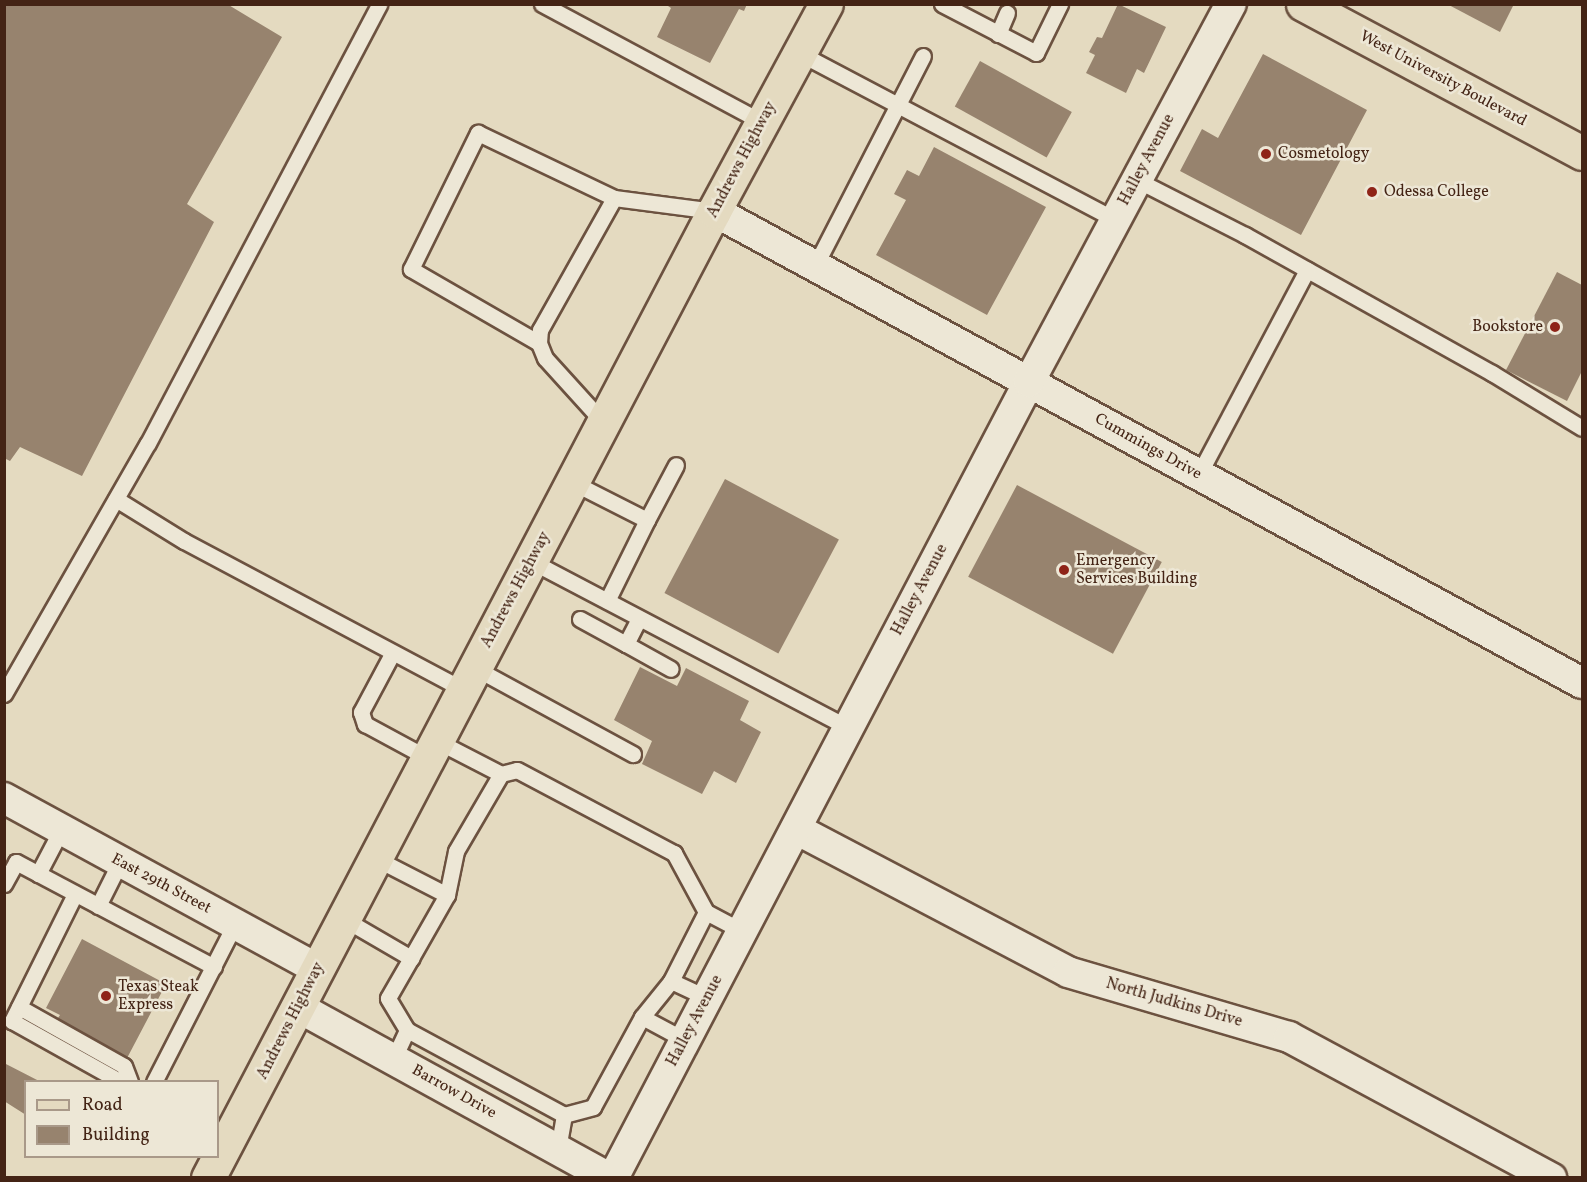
<!DOCTYPE html>
<style>
body{margin:0}
#map{position:relative;width:1587px;height:1182px;overflow:hidden;background:#e4dac0;font-family:Vollkorn,serif}
div>[style]{position:absolute}
[style*='--x']{left:calc(var(--x)*1px);top:calc(var(--y)*1px);width:calc(var(--w)*1px);rotate:calc(var(--a)*1deg)}
.building>*{inset:0;background:#97836e;transform-origin:0 0}
.roads{filter:drop-shadow(2px 0 #6c5240) drop-shadow(-2px 0 #6c5240) drop-shadow(0 2px #6c5240) drop-shadow(0 -2px #6c5240)}
.service>*{height:15px;margin:-7.5px;padding:0 7.5px;transform-origin:7.5px;border-radius:7.5px;background:#ede7d6}
.minor>*{height:30px;margin:-15px;padding:0 15px;transform-origin:15px;border-radius:15px;background:#ede7d6}
.primary>*{height:33px;margin:-16.5px;padding:0 16.5px;transform-origin:16.5px;border-radius:16.5px;background:#e4dac0}
.dots>*{width:16px;height:16px;translate:-50% -50%;box-sizing:border-box;border:3px solid #ede7d6;border-radius:50%}
span{translate:-50% -50%;white-space:nowrap;text-align:center;line-height:1.15;-webkit-text-stroke:5px #ede7d6;paint-order:stroke}
.street-label{font-size:16px;color:#442415}
.poi-label{font-size:16px;color:#442415}
.left{translate:0 -50%;text-align:left}
.right{translate:-100% -50%;text-align:right}
.frame{position:absolute;inset:0;border:6px solid #442415;pointer-events:none}
.legend{position:absolute;left:24px;top:1080px;width:195px;height:78px;box-sizing:border-box;background:#ede7d6;border:2px solid #a99989;margin:0;padding:8px 10px;list-style:none;font-size:18px;color:#442415}
.legend li{display:flex;align-items:center;gap:12px;height:30px}
.legend b{width:30px;border:2px solid #a99989}
</style>
<div id="map">
<div class="building">
<div style="clip-path:polygon(4px 4px,227px 4px,282px 37px,187px 204px,214px 222px,82px 476px,20px 447px,10px 461px,4px 458px)"></div>
<div style="clip-path:polygon(665px 4px,747px 4px,744px 11px,739px 9px,710px 63px,657px 37px,671px 8px)"></div>
<div style="clip-path:polygon(1118px 4px,1166px 27px,1144px 73px,1137px 69px,1126px 93px,1086px 73px,1095px 55px,1089px 52px,1097px 37px,1102px 38px)"></div>
<div style="clip-path:polygon(1447px 4px,1514px 4px,1500px 32px)"></div>
<div style="clip-path:polygon(1263px 54px,1367px 110px,1301px 235px,1180px 171px,1202px 129px,1218px 138px)"></div>
<div style="left:980px;top:61px;width:105px;height:52px;rotate:29deg"></div>
<div style="clip-path:polygon(934px 147px,1046px 207px,987px 315px,876px 255px,906px 200px,894px 194px,907px 170px,919px 176px)"></div>
<div style="clip-path:polygon(1557px 272px,1582px 285px,1582px 371px,1567px 401px,1506px 370px)"></div>
<div style="left:725px;top:479px;width:129px;height:129px;rotate:28deg"></div>
<div style="left:1017px;top:485px;width:164px;height:104px;rotate:28deg"></div>
<div style="clip-path:polygon(640px 667px,677px 686px,686px 668px,749px 701px,740px 720px,761px 732px,736px 783px,714px 771px,702px 794px,642px 764px,652px 741px,614px 720px)"></div>
<div style="clip-path:polygon(82px 939px,166px 984px,125px 1062px,56px 1021px,60px 1015px,46px 1008px)"></div>
<div style="clip-path:polygon(4px 1063px,41px 1082px,26px 1082px,26px 1115px,4px 1101px)"></div>
</div>
<div class="roads">
<div class="service">
<div style="--x:542;--y:4;--w:250;--a:28.2"></div>
<div style="--x:942;--y:4;--w:106;--a:27.5"></div>
<div style="--x:1036;--y:53;--w:55;--a:-63.9"></div>
<div style="--x:998;--y:34;--w:23;--a:-67"></div>
<div style="--x:799;--y:53;--w:358;--a:27.8"></div>
<div style="--x:1137;--y:180;--w:121;--a:27"></div>
<div style="--x:1245;--y:235;--w:283;--a:29.2"></div>
<div style="--x:1492;--y:373;--w:105;--a:31.4"></div>
<div style="--x:815;--y:266;--w:236;--a:-62.8"></div>
<div style="--x:539;--y:343;--w:148;--a:-150"></div>
<div style="--x:411;--y:269;--w:152;--a:-63.8"></div>
<div style="--x:478;--y:133;--w:151;--a:25.5"></div>
<div style="--x:603;--y:422;--w:86;--a:-132.2"></div>
<div style="--x:545;--y:358;--w:16;--a:-112"></div>
<div style="--x:539;--y:343;--w:13;--a:-86"></div>
<div style="--x:540;--y:330;--w:151;--a:-60.7"></div>
<div style="--x:614;--y:198;--w:101;--a:7.4"></div>
<div style="--x:1199;--y:474;--w:231;--a:-62.1"></div>
<div style="--x:572;--y:482;--w:84;--a:26.9"></div>
<div style="--x:647;--y:520;--w:90;--a:116.3"></div>
<div style="--x:116;--y:499;--w:80;--a:31.7"></div>
<div style="--x:184;--y:541;--w:317;--a:28"></div>
<div style="--x:647;--y:520;--w:62;--a:-62.2"></div>
<div style="--x:531;--y:561;--w:359;--a:27.7"></div>
<div style="--x:580;--y:619;--w:52;--a:28.5"></div>
<div style="--x:626;--y:644;--w:28;--a:-63"></div>
<div style="--x:626;--y:644;--w:51;--a:29.1"></div>
<div style="--x:392;--y:654;--w:66;--a:118.1"></div>
<div style="--x:361;--y:712;--w:13;--a:72"></div>
<div style="--x:365;--y:724;--w:72;--a:28.4"></div>
<div style="--x:475;--y:668;--w:180;--a:28.6"></div>
<div style="--x:4;--y:694;--w:289;--a:-60.2"></div>
<div style="--x:148;--y:443;--w:496;--a:-62.2"></div>
<div style="--x:437;--y:741;--w:72;--a:27.3"></div>
<div style="--x:38;--y:874;--w:50;--a:-62.4"></div>
<div style="--x:4;--y:884;--w:25;--a:-61"></div>
<div style="--x:16;--y:862;--w:224;--a:27.9"></div>
<div style="--x:75;--y:894;--w:142;--a:116.4"></div>
<div style="--x:12;--y:1021;--w:125;--a:29.2"></div>
<div style="--x:447;--y:895;--w:45;--a:-78.4"></div>
<div style="--x:456;--y:851;--w:89;--a:-59.7"></div>
<div style="--x:501;--y:774;--w:16;--a:-14"></div>
<div style="--x:517;--y:770;--w:178;--a:27.9"></div>
<div style="--x:674;--y:853;--w:67;--a:61.5"></div>
<div style="--x:706;--y:912;--w:41;--a:27.8"></div>
<div style="--x:98;--y:906;--w:49;--a:-63.4"></div>
<div style="--x:344;--y:919;--w:78;--a:30.2"></div>
<div style="--x:411;--y:958;--w:73;--a:-60.3"></div>
<div style="--x:447;--y:895;--w:81;--a:-152.8"></div>
<div style="--x:671;--y:981;--w:77;--a:-63.1"></div>
<div style="--x:19;--y:1007;--w:120;--a:29.3"></div>
<div style="--x:124;--y:1066;--w:17;--a:69"></div>
<div style="--x:642;--y:1017;--w:49;--a:28.1"></div>
<div style="--x:407;--y:1030;--w:179;--a:28.4"></div>
<div style="--x:564;--y:1115;--w:30;--a:-15"></div>
<div style="--x:593;--y:1107;--w:102;--a:-61.4"></div>
<div style="--x:642;--y:1017;--w:46;--a:-51.1"></div>
<div style="--x:671;--y:981;--w:40;--a:25"></div>
<div style="--x:394;--y:1058;--w:31;--a:-65"></div>
<div style="--x:407;--y:1030;--w:37;--a:-121"></div>
<div style="--x:388;--y:998;--w:46;--a:-60.1"></div>
<div style="--x:154;--y:1082;--w:178;--a:-62.9"></div>
<div style="--x:558;--y:1149;--w:35;--a:-80"></div>
</div>
<div class="minor">
<div style="--x:714;--y:211;--w:988;--a:28.54"></div>
<div style="--x:4;--y:798;--w:357;--a:28.6"></div>
<div style="--x:796;--y:829;--w:307;--a:27.7"></div>
<div style="--x:1068;--y:972;--w:230;--a:16.4"></div>
<div style="--x:1289;--y:1037;--w:298;--a:28.3"></div>
<div style="--x:298;--y:1007;--w:355;--a:28.8"></div>
<div style="--x:613;--y:1178;--w:898;--a:-62.41"></div>
<div style="--x:1029;--y:382;--w:429;--a:-61.9"></div>
</div>
<div class="primary">
<div style="--x:1303;--y:4;--w:316;--a:28.1"></div>
<div style="--x:208;--y:1178;--w:1091;--a:-62.38"></div>
<div style="--x:714;--y:211;--w:235;--a:-61.6"></div>
</div>
</div>
<div class="dots">
<div style="left:1266px;top:154px;background:#8f2418"></div>
<div style="left:1372px;top:192px;background:#8f2418"></div>
<div style="left:1555px;top:327px;background:#8f2418"></div>
<div style="left:1064px;top:570px;background:#8f2418"></div>
<div style="left:106px;top:996px;background:#8f2418"></div>
</div>
<div class="street-label">
<span style="left:1443px;top:79px;rotate:28deg">West University Boulevard</span>
<span style="left:742px;top:160px;rotate:-62deg">Andrews Highway</span>
<span style="left:1147px;top:160px;rotate:-62deg">Halley Avenue</span>
<span style="left:1148px;top:447px;rotate:29deg">Cummings Drive</span>
<span style="left:516px;top:590px;rotate:-62deg">Andrews Highway</span>
<span style="left:920px;top:590px;rotate:-62deg">Halley Avenue</span>
<span style="left:161px;top:884px;rotate:28deg">East 29th Street</span>
<span style="left:1174px;top:1003px;rotate:16deg">North Judkins Drive</span>
<span style="left:291px;top:1021px;rotate:-63deg">Andrews Highway</span>
<span style="left:695px;top:1021px;rotate:-62deg">Halley Avenue</span>
<span style="left:454px;top:1092px;rotate:29deg">Barrow Drive</span>
</div>
<div class="poi-label">
<span class="left" style="left:1278px;top:154px">Cosmetology</span>
<span class="left" style="left:1384px;top:192px">Odessa College</span>
<span class="right" style="left:1543px;top:327px">Bookstore</span>
<span class="left" style="left:1076px;top:570px">Emergency<br>Services Building</span>
<span class="left" style="left:118px;top:996px">Texas Steak<br>Express</span>
</div>
<div class="frame"></div>
<ul class="legend">
<li><b style="height:8px;background:#e4dac0"></b>Road</li>
<li><b style="height:16px;background:#97836e"></b>Building</li>
</ul>
</div>
